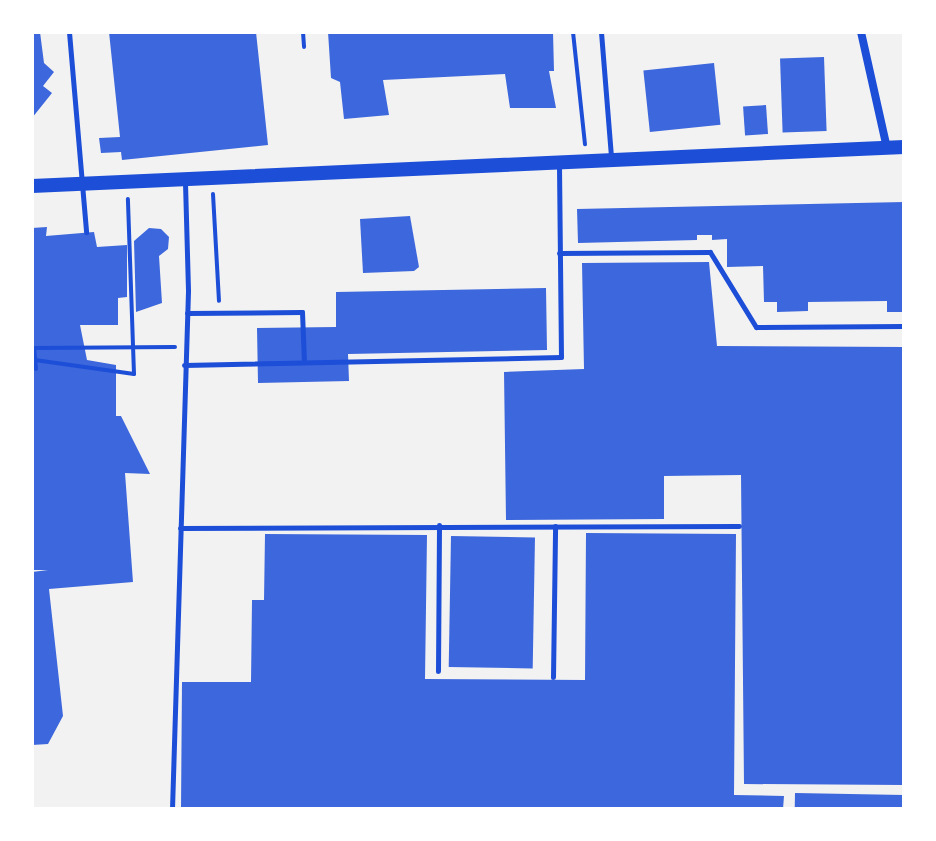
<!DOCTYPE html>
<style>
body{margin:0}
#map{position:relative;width:936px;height:841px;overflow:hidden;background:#f2f2f2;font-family:Arial,sans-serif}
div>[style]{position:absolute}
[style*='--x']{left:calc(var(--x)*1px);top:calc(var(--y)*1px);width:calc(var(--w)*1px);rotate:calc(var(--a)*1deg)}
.building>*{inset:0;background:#3d67dc;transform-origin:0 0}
.path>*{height:4px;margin:-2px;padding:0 2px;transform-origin:2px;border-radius:2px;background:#1d4ed8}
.service>*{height:5px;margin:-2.5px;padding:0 2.5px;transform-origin:2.5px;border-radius:2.5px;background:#1d4ed8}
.minor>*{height:8px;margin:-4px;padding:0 4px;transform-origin:4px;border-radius:4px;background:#1d4ed8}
.tertiary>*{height:14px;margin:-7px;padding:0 7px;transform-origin:7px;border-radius:7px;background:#1d4ed8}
span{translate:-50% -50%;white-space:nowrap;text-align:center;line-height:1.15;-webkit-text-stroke:7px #fff;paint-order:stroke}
.frame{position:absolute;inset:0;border:34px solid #fff;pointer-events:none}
</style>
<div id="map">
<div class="building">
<div style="clip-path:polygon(32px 32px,40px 32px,44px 63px,54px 72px,43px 86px,52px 93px,32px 118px)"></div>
<div style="clip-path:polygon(109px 32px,256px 32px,268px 145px,122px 160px,121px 152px,101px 153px,99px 138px,120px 137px)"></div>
<div style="clip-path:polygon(328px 32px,553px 32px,554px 71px,549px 71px,556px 108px,510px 108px,505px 74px,383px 80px,389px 115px,344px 119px,340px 82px,331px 78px)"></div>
<div style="left:824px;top:57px;width:74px;height:44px;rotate:88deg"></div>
<div style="left:714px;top:63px;width:62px;height:71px;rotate:84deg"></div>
<div style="left:766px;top:105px;width:29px;height:23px;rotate:86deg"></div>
<div style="clip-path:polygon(904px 202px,904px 312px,887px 312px,887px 301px,808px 302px,808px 311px,777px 312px,777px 302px,764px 302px,763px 266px,727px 267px,727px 239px,712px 240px,712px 235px,697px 235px,697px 240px,578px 243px,577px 209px)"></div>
<div style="clip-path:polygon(410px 216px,419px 267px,414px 271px,363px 273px,360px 219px)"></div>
<div style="clip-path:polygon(47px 227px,46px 236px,94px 232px,97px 247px,127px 245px,127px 297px,118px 298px,118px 325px,80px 325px,87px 360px,116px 365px,116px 416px,121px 416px,150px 474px,125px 473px,133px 582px,49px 589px,63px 716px,48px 744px,32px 745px,32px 572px,48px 570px,32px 570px,32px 228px)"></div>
<div style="clip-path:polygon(149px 228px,161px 229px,169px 237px,168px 249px,159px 256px,162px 303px,136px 312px,134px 241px)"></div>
<div style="clip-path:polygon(709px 262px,717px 346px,904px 347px,904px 785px,744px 784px,741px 475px,664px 476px,664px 519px,506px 520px,504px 372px,584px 369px,582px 263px)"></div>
<div style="clip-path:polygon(546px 288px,547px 350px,348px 354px,349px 381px,258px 383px,257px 328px,336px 327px,336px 292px)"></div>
<div style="clip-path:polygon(586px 533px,736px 534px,734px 795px,784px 796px,783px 809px,181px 809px,182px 682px,251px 682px,252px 600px,264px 600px,265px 534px,427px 535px,425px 679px,585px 680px)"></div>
<div style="left:451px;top:536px;width:84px;height:131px;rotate:1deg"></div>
<div style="left:795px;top:793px;width:109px;height:16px;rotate:1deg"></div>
</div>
<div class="path">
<div style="--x:303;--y:32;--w:15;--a:86"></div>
<div style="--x:573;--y:32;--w:113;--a:83.9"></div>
<div style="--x:213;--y:194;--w:107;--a:86.8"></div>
<div style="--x:35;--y:360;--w:100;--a:8"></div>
<div style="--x:134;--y:374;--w:175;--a:-92"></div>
<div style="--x:36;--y:369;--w:21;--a:-95"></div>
<div style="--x:34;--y:348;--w:141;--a:-0.4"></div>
</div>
<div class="service">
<div style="--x:69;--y:32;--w:201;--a:85.1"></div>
<div style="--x:601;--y:32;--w:125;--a:85.4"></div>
<div style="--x:559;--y:253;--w:151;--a:-0.4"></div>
<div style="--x:710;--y:252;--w:88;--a:58.5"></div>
<div style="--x:756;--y:327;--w:148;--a:-0.4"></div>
<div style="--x:187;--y:313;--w:115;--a:-0.5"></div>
<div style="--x:302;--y:312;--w:50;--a:87.7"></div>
<div style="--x:184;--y:365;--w:377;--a:-1.2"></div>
<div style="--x:561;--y:357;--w:194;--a:-90.6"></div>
<div style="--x:180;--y:528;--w:559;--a:-0.2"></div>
<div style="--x:438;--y:671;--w:146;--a:-89.6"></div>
<div style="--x:553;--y:677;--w:151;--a:-89.2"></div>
<div style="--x:172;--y:809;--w:519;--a:-88.23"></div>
<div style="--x:188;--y:290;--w:108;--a:-91.6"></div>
</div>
<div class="minor">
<div style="--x:861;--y:32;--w:119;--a:77.4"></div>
</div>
<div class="tertiary">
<div style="--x:32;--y:186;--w:873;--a:-2.56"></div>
</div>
<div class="frame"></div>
</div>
